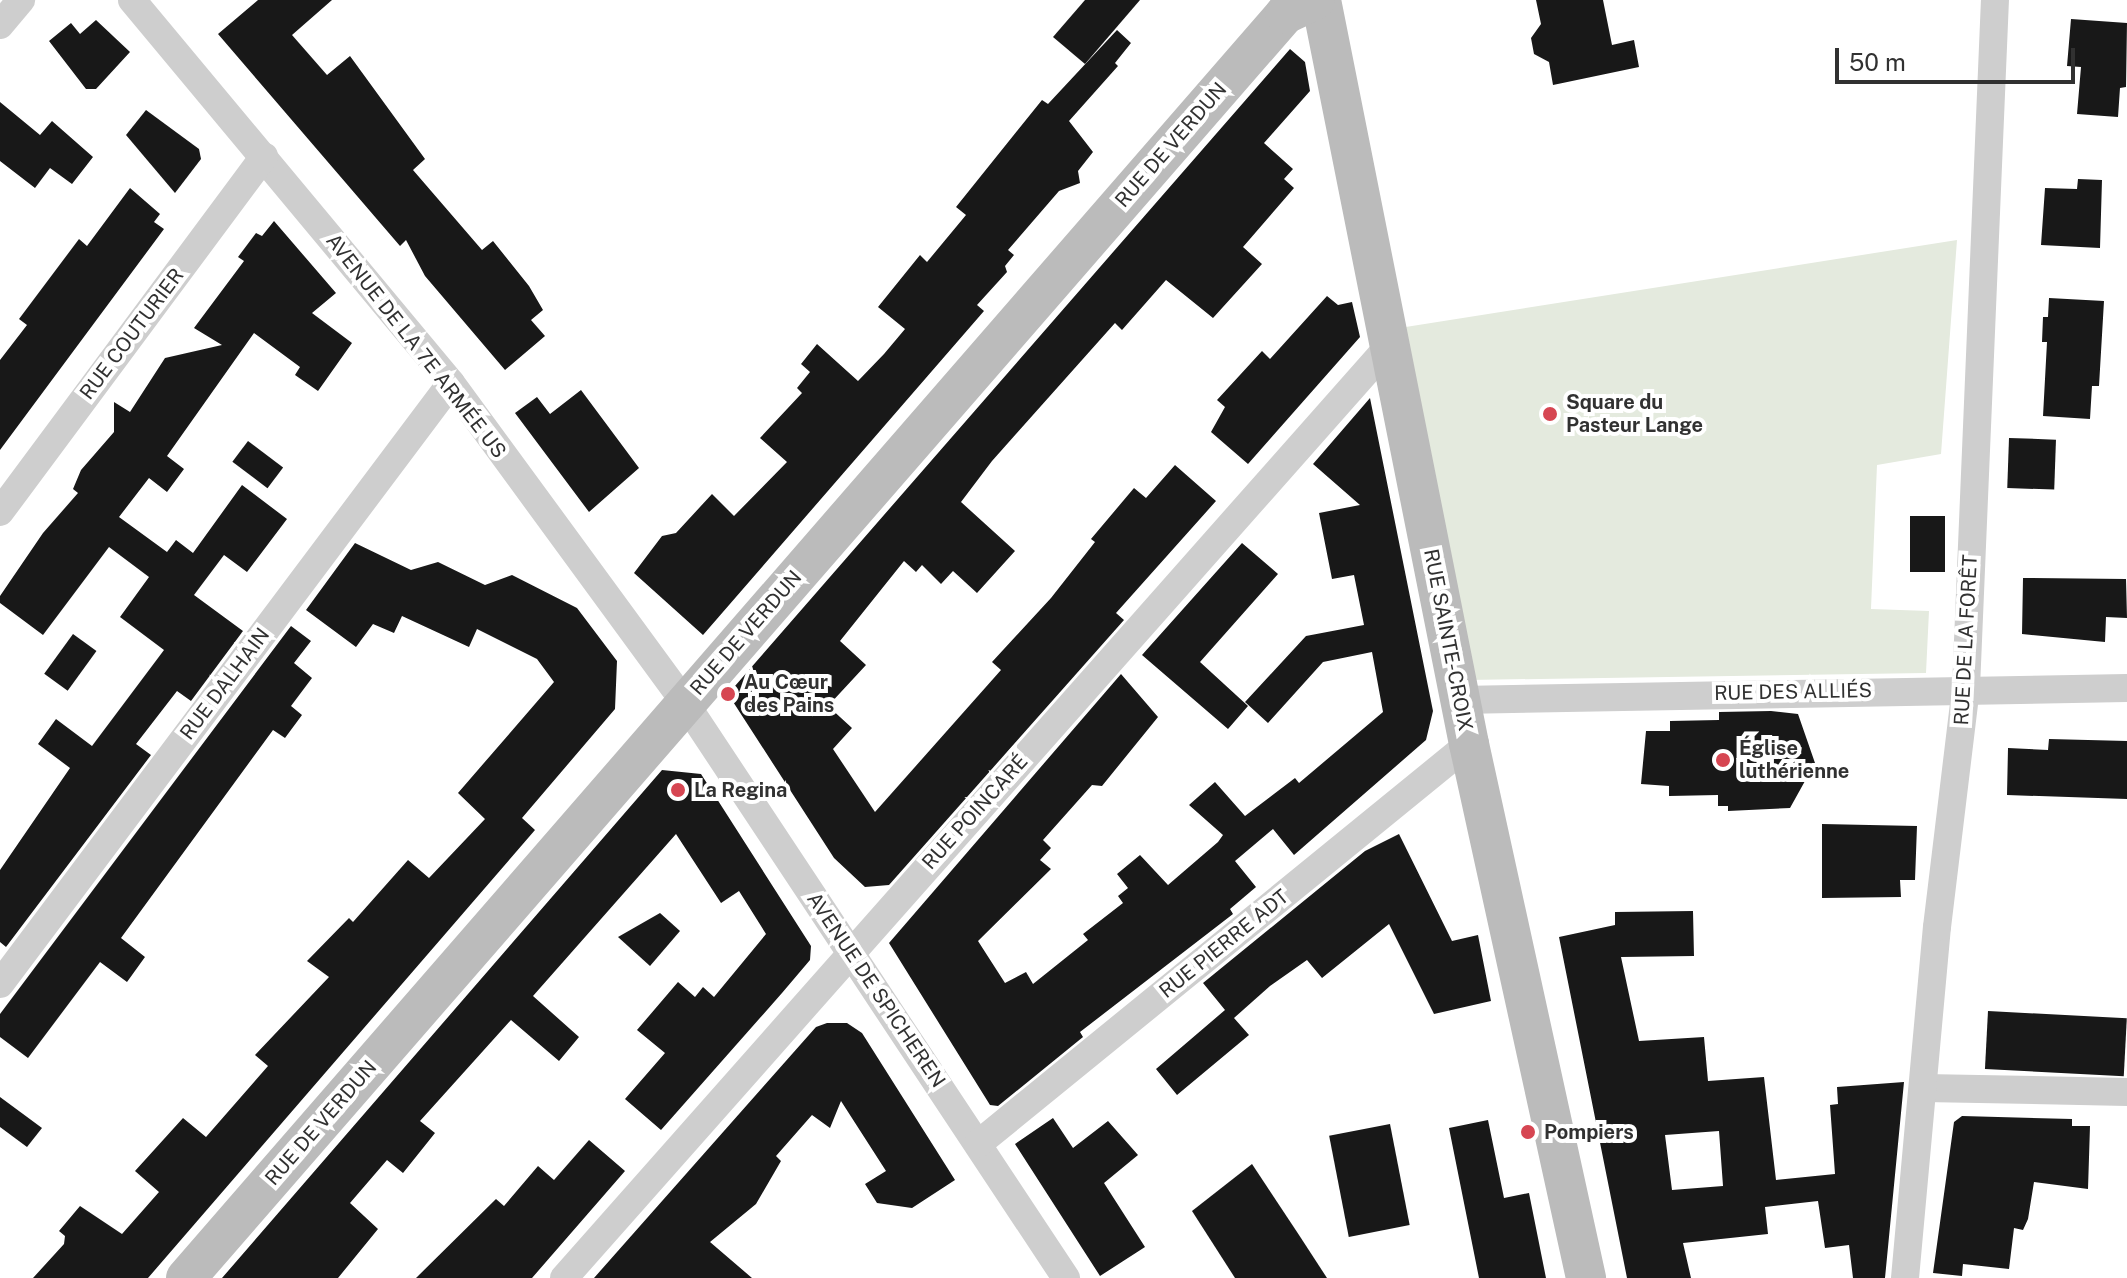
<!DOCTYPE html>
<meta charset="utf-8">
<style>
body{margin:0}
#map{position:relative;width:2127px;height:1278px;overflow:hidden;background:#fff;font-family:"Public Sans",sans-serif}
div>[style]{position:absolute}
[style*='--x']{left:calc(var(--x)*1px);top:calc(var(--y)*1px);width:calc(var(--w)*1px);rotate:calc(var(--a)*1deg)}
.green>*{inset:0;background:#e4eade}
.building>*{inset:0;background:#181818;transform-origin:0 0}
.street>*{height:28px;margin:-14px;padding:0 14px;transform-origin:14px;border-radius:14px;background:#cecece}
.secondary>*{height:40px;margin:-20px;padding:0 20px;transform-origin:20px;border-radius:20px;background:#bbb}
.dots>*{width:22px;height:22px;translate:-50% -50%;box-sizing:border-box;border:4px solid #fff;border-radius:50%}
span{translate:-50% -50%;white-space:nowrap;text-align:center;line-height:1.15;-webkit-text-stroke:8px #fff;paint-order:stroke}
.street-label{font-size:20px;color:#313131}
.poi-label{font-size:20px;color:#313131;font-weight:700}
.left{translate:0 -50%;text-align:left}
.scale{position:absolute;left:1835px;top:48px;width:240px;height:36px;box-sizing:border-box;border:4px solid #313131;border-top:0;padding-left:10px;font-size:24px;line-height:28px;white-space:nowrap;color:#313131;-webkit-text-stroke:6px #fff;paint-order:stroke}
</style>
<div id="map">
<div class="green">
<div style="clip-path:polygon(1957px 240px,1941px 454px,1877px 465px,1871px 609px,1929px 611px,1926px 673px,1468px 680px,1393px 329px)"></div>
</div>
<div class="building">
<div style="clip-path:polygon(258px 0,332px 0,292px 35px,327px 75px,350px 56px,425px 159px,413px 170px,482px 250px,493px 241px,529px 286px,543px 310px,531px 320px,545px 336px,505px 370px,425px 276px,406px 240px,400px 246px,218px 34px)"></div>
<div style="clip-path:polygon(1085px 0,1140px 0,1085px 64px,1053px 37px)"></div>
<div style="clip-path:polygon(1536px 0,1603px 0,1612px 45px,1634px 40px,1639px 67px,1553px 85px,1549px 62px,1534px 54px,1531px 38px,1541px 24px)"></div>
<div style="clip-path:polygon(2071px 19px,2127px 23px,2126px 87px,2120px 88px,2118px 117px,2077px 114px,2081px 67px,2067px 66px)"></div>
<div style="clip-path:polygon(96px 20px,130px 52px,96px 89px,86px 89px,49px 41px,71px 23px,80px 34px)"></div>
<div style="clip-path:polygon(1117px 30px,1131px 43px,1115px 63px,1118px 66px,1069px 121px,1093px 152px,1078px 171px,1080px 183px,1059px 191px,1008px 250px,1014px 255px,1005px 266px,1007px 272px,977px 305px,984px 311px,703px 635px,634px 573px,662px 536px,676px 533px,712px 494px,734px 516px,787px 462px,760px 438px,802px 393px,797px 388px,810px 372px,801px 364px,817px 344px,858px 381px,884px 354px,905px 329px,878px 307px,920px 255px,927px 262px,966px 215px,956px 207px,1042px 100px,1048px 104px)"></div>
<div style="clip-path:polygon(1290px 49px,1305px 62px,1310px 91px,1264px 143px,1293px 169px,1284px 179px,1294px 188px,1243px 247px,1262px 264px,1213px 318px,1166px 280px,1122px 330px,1115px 323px,992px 461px,961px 502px,1015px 551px,977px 593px,953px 571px,941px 584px,922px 565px,916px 572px,904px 561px,840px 641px,866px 665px,828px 706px,852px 728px,833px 749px,875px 812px,1001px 670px,992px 662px,1051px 598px,1095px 542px,1091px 539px,1134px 488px,1146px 498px,1175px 465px,1216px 501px,1116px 613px,1124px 620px,889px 885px,865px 887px,834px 858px,728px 694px)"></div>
<div style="clip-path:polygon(0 102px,40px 135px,52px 121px,93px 157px,72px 184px,50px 168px,35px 188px,0 161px)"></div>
<div style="clip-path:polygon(146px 110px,199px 149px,201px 159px,175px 193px,126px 135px)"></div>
<div style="clip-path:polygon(2078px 179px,2102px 180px,2100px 248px,2041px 245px,2045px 188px,2077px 189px)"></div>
<div style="clip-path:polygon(130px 188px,160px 214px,154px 222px,164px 229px,0 450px,0 360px,27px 325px,19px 319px,79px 239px,87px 246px)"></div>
<div style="clip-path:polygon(274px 221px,336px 293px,312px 313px,352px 343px,318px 391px,295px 375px,300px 367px,254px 333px,167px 456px,184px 469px,167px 492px,149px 478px,119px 517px,167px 552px,176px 540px,193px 553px,242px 485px,287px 519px,247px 572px,224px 555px,194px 595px,243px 631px,191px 701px,177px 691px,136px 744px,151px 755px,6px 947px,0 942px,0 870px,70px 768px,38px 744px,56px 719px,92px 746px,164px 650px,120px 617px,149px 577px,109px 547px,43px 635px,0 603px,0 596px,43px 533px,78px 493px,73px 489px,81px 470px,114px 432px,114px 402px,130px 412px,165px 358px,222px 345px,194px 328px,244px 261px,238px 257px,256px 233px,262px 236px)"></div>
<div style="clip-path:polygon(1327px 296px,1338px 305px,1352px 302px,1360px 337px,1248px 464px,1211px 432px,1225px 407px,1217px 400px,1262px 351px,1270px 359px)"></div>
<div style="clip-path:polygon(2049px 298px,2104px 301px,2099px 386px,2092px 386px,2090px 419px,2043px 416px,2047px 342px,2042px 342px,2043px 317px,2048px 317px)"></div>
<div style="clip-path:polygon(581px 390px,639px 468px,589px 512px,515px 413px,537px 397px,550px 414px)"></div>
<div style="clip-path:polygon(1370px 398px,1433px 711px,1426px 740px,1294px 855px,1273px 829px,1235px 861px,1256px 887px,1230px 909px,1233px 914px,1080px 1032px,1083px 1037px,998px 1106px,990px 1105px,889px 943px,1121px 674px,1158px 717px,1102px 786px,1092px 785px,1043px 840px,1051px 848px,1040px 860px,1051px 869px,978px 941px,1005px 983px,1026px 972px,1033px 984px,1088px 940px,1083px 934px,1123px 903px,1118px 896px,1128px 888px,1117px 874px,1140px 855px,1168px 885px,1218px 842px,1223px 835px,1189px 805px,1215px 782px,1245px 816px,1295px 778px,1299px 783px,1383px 712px,1372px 652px,1323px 662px,1268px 723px,1245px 702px,1306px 636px,1364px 625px,1354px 575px,1332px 579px,1319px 513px,1360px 505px,1313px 464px)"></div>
<div style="left:2009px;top:438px;width:47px;height:50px;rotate:2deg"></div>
<div style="left:248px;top:441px;width:44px;height:26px;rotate:37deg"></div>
<div style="left:1910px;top:516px;width:35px;height:56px"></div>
<div style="clip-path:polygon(355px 543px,411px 570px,438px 562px,485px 585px,512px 575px,577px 608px,617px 661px,615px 709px,522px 818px,535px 830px,148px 1278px,33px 1278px,64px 1244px,65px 1236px,59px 1231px,80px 1206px,122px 1234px,159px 1192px,135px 1171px,183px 1118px,206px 1137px,268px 1066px,255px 1055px,329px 977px,307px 961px,349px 918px,353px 922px,408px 860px,429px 878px,485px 819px,458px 793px,554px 682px,537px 659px,477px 629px,469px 647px,402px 616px,394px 633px,373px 624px,356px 647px,306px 610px)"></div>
<div style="clip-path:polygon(1242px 543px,1278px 574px,1200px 662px,1248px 706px,1228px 729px,1142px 655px)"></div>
<div style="clip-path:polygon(2023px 578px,2126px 579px,2127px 618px,2106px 617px,2105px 642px,2022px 634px)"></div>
<div style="clip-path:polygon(291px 626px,311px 641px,294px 663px,312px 678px,291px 706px,302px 715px,285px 738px,273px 730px,121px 938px,145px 957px,127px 982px,100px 962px,28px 1058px,0 1037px,0 1014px)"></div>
<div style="left:73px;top:634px;width:29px;height:49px;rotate:36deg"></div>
<div style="clip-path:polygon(1771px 711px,1798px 714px,1815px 763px,1790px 808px,1728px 811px,1728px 806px,1718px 806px,1718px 795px,1669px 796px,1669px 786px,1641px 784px,1646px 731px,1670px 731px,1670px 721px,1719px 720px,1719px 712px)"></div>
<div style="clip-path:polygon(2049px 739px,2127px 741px,2127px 799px,2007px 795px,2008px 748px,2048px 750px)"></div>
<div style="clip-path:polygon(662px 770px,701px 774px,811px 946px,810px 960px,782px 993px,661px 1130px,625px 1099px,665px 1053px,637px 1030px,678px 982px,695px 997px,703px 987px,714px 997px,766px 934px,739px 891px,721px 903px,676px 834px,533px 996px,579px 1037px,559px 1061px,511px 1020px,420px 1121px,435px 1133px,403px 1173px,387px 1160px,350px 1203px,378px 1229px,338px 1278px,222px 1278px)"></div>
<div style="clip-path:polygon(1822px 824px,1917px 826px,1915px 880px,1900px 880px,1901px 897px,1822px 898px)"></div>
<div style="clip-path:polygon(1399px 834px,1452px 941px,1478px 935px,1491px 1001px,1434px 1014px,1389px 924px,1322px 978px,1307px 960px,1270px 986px,1234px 1018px,1249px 1035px,1177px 1095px,1156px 1069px,1225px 1010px,1203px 983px,1365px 851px)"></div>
<div style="clip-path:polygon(evenodd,1693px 911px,1694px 956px,1621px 957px,1639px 1041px,1704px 1037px,1708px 1081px,1764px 1077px,1776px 1180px,1835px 1174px,1830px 1105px,1838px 1104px,1837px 1087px,1904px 1082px,1885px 1278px,1853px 1278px,1849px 1245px,1825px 1248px,1818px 1201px,1765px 1207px,1768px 1234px,1683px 1243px,1691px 1278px,1627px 1278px,1559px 937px,1615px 925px,1615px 912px,1693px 911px,1719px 1131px,1723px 1186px,1672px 1190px,1665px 1135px,1719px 1131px)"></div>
<div style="clip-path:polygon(660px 913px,680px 931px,650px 966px,618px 937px)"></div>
<div style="left:1988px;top:1011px;width:139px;height:58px;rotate:3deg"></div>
<div style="clip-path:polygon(827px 1023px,847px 1023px,862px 1033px,955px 1180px,912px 1208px,877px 1203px,865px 1184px,886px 1171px,841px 1101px,830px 1128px,812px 1115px,776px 1156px,781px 1161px,756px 1204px,710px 1242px,752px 1278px,594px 1278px,816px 1027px)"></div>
<div style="clip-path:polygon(0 1097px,42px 1128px,27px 1147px,0 1127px)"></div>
<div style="clip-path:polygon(1962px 1116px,2072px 1119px,2072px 1126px,2090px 1126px,2088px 1189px,2034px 1182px,2028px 1219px,2023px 1230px,2014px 1228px,2009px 1269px,1963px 1264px,1962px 1276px,1933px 1273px,1954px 1122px)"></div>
<div style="clip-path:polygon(1053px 1118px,1073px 1148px,1108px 1121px,1138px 1155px,1104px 1183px,1145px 1247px,1100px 1276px,1015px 1144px)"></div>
<div style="clip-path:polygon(1488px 1120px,1504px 1198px,1529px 1193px,1546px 1278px,1479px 1278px,1449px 1128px)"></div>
<div style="left:1390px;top:1124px;width:103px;height:62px;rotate:79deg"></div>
<div style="clip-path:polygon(589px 1140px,625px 1171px,532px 1278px,416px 1278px,496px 1199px,504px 1206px,538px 1166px,554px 1180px)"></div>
<div style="clip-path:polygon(1252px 1164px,1299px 1235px,1327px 1278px,1235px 1278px,1192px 1211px)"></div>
</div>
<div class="street">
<div style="--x:132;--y:0;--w:498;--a:50.2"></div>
<div style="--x:451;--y:383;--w:396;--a:53.8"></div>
<div style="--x:685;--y:703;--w:690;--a:56.47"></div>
<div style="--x:0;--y:25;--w:33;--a:-50"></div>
<div style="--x:0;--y:512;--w:443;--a:-53.4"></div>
<div style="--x:1460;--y:700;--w:667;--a:-1.03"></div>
<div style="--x:0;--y:984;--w:751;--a:-53.11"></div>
<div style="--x:1924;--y:1088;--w:203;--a:1.1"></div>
<div style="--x:978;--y:1144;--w:633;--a:-39.17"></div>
<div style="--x:564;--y:1278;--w:1243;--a:-48.49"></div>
<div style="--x:1905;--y:1278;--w:352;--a:-84.8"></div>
<div style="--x:1937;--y:927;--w:241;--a:-83.1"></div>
<div style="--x:1966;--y:688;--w:689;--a:-87.59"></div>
</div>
<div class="secondary">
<div style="--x:1321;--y:0;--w:759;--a:78.75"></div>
<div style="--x:1469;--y:744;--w:547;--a:77.64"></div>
<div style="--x:186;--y:1278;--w:1675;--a:-48.99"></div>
<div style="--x:1285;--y:14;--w:33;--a:-25"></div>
</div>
<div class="dots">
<div style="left:1550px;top:414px;background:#d64652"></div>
<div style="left:728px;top:694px;background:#d64652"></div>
<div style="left:1723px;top:760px;background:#d64652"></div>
<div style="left:678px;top:790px;background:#d64652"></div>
<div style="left:1528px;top:1132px;background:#d64652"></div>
</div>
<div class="street-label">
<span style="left:1171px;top:145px;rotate:-49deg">RUE DE VERDUN</span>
<span style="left:132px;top:334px;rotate:-53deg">RUE COUTURIER</span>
<span style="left:416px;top:346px;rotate:52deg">AVENUE DE LA 7E ARMÉE US</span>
<span style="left:746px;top:633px;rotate:-49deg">RUE DE VERDUN</span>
<span style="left:1448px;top:640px;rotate:79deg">RUE SAINTE-CROIX</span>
<span style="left:1966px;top:640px;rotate:-87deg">RUE DE LA FORÊT</span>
<span style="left:225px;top:684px;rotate:-53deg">RUE DALHAIN</span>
<span style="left:1793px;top:692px;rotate:-1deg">RUE DES ALLIÉS</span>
<span style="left:975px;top:812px;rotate:-48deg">RUE POINCARÉ</span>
<span style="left:1224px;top:944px;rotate:-39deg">RUE PIERRE ADT</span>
<span style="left:876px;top:990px;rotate:56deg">AVENUE DE SPICHEREN</span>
<span style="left:321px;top:1123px;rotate:-49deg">RUE DE VERDUN</span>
</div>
<div class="poi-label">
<span class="left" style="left:1566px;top:414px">Square du<br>Pasteur Lange</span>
<span class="left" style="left:744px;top:694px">Au Cœur<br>des Pains</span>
<span class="left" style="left:1739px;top:760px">Église<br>luthérienne</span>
<span class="left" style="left:694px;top:790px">La Regina</span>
<span class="left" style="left:1544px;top:1132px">Pompiers</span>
</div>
<div class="scale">50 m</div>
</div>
